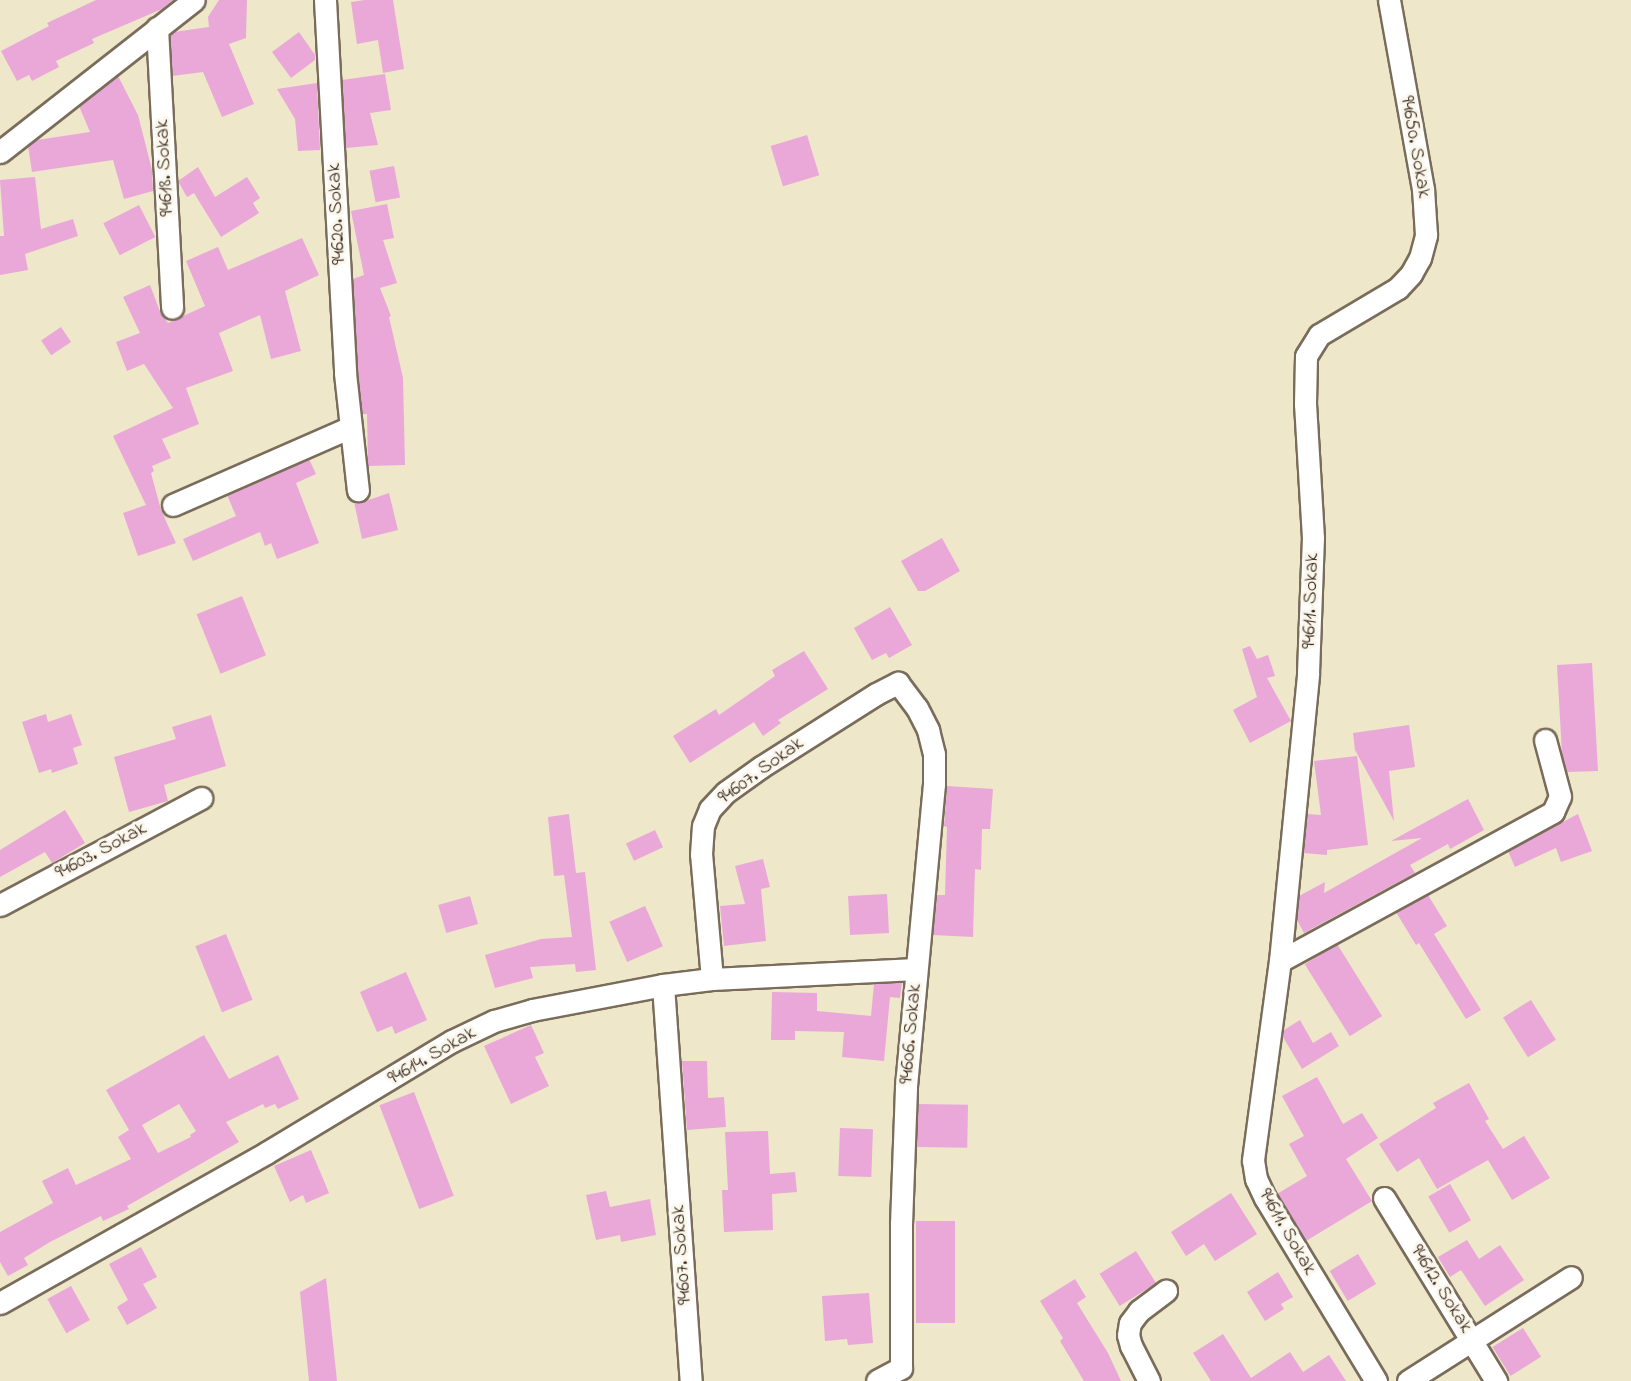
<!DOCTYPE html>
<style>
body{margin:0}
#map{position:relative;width:1631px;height:1381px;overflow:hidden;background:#eee7ca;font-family:"Indie Flower",sans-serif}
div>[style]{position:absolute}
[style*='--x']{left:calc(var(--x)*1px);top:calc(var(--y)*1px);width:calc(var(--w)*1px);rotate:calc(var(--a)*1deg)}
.building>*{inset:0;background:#e9a8d8;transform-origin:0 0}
.roads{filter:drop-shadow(2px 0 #7a6c5a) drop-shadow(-2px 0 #7a6c5a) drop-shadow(0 2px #7a6c5a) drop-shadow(0 -2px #7a6c5a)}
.street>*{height:21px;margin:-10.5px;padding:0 10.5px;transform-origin:10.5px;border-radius:10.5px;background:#fff}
span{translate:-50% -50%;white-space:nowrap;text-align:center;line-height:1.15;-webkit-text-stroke:6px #fbf7ec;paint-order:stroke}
.street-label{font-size:20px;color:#3b2a1e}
</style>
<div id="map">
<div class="building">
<div style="clip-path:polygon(96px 0,173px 0,162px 9px,92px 39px,94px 43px,56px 61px,59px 67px,32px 81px,29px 75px,17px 81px,1px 51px,49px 26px,47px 23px)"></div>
<div style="clip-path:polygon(219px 0,247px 0,246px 38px,229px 44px,254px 104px,222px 117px,203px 72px,172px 76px,170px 35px,174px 32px,209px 27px,208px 17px)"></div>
<div style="clip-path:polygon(365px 0,393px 0,404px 69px,383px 73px,378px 40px,357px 44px,351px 2px)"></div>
<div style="clip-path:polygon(299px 32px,315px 55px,315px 60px,291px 78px,272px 52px)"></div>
<div style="clip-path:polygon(385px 74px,391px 110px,370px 113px,378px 145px,346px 148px,342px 80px)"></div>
<div style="clip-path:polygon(118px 76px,138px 115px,152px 170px,153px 191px,124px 199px,113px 160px,32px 172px,28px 146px,37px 140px,90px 132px,79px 106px)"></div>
<div style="clip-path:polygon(317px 83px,320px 150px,298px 151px,295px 119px,277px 89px)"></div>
<div style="left:807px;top:135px;width:42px;height:38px;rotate:73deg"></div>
<div style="left:394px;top:166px;width:32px;height:25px;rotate:79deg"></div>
<div style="clip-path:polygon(198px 167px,215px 197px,247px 177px,260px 198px,253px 203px,259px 213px,221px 237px,194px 193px,187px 197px,178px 181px)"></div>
<div style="clip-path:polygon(35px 177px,41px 229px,73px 219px,78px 236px,25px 254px,28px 270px,0 275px,0 236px,4px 236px,0 180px)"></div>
<div style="clip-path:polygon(387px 204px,394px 238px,383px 240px,397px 283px,380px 288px,391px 316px,389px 317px,403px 378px,405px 465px,368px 466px,367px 414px,362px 414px,358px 372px,353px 279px,364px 275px,351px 211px)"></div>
<div style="left:139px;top:205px;width:36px;height:40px;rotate:63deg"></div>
<div style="clip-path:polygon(302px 238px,319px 275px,285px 291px,301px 351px,271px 359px,260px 315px,219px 333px,233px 371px,186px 388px,199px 424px,162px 439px,171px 458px,152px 466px,154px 471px,151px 473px,161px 510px,176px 543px,138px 556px,123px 513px,146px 505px,113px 436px,173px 408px,144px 364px,127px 371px,116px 342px,140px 333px,123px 297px,150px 285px,161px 314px,168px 323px,205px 306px,186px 261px,218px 247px,228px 270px)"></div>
<div style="left:61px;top:327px;width:18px;height:24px;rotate:56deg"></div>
<div style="clip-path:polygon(309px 459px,316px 474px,296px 483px,319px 543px,277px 559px,271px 543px,265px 546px,260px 532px,193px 561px,183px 539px,236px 516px,227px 495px)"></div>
<div style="clip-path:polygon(389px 493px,398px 530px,362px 539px,354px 502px,360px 503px)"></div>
<div style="clip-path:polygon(942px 538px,960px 571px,925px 591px,918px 591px,901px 561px)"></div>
<div style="left:242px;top:596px;width:64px;height:49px;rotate:68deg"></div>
<div style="clip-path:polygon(890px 607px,912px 645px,889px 658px,886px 653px,872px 660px,854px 628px)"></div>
<div style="clip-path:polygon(1250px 646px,1257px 659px,1268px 655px,1275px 676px,1267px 678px,1291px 721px,1250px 743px,1233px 710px,1257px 697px,1242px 649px)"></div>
<div style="clip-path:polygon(804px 651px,828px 689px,778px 720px,781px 723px,763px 736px,754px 722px,690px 763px,673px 736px,716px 709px,719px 715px,775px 676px,772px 670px)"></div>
<div style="clip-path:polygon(1592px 663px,1598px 771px,1567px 772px,1562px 754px,1557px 665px)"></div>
<div style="clip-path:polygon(46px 714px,48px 722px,71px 714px,82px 745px,73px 748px,78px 764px,52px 773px,51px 769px,39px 773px,22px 722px)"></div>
<div style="clip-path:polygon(211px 715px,226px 766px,164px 785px,168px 801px,129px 812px,114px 757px,176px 739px,172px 727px)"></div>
<div style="clip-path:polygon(1409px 725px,1415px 767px,1389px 771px,1394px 821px,1355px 750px,1353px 733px)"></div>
<div style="clip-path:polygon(1357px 756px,1368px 845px,1327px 850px,1327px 855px,1303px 853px,1307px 814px,1321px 815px,1314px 761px)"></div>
<div style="clip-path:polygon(947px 786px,993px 789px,990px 829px,982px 829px,981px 870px,975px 869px,973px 937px,933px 935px,937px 895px,945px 895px,947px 827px,944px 826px)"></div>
<div style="clip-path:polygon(1468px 799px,1484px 830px,1450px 849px,1448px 844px,1410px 865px,1415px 873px,1304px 933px,1297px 920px,1299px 896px,1325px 882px,1324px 893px,1422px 838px,1391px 841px)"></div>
<div style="clip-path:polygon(65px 810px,85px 843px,52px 863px,45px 852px,0 877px,0 850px)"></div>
<div style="clip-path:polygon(569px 814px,576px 873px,585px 872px,596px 970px,576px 972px,575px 964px,530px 967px,533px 978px,495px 988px,485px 955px,541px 939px,572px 937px,564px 875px,554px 876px,548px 817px)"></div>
<div style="clip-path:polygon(1578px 814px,1592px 851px,1561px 862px,1556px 848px,1515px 867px,1508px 851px)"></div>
<div style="left:655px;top:830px;width:19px;height:32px;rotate:65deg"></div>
<div style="clip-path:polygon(763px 859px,770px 887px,761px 889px,766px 941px,724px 946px,720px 906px,745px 904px,735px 866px)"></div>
<div style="left:887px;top:894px;width:39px;height:39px;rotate:87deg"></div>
<div style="clip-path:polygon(1428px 895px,1447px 926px,1434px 934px,1481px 1010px,1466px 1019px,1419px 943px,1416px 945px,1396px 912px)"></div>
<div style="left:470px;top:896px;width:29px;height:33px;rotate:74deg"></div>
<div style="left:645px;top:906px;width:44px;height:39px;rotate:66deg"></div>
<div style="left:226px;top:934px;width:71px;height:33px;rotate:68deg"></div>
<div style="left:1337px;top:944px;width:85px;height:38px;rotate:58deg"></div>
<div style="clip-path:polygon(406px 972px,427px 1020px,395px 1034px,392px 1026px,377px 1032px,360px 992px)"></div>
<div style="clip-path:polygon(902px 982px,900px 998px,890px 997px,884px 1061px,842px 1057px,844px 1032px,795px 1031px,795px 1040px,771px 1040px,772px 992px,817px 993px,817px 1011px,871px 1016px,874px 984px)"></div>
<div style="left:1531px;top:1000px;width:47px;height:33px;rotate:58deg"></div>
<div style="clip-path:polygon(1300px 1020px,1313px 1043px,1331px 1032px,1339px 1046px,1302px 1069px,1283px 1037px,1284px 1030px)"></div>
<div style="clip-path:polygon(531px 1025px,544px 1053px,535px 1057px,549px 1086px,511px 1104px,484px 1046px)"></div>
<div style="clip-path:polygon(evenodd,204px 1035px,229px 1079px,278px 1055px,299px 1099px,278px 1109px,275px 1104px,265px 1108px,263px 1104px,226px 1122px,239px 1142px,127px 1206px,129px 1209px,103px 1221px,101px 1216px,50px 1242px,24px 1258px,28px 1265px,8px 1276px,0 1262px,0 1232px,53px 1203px,42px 1181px,68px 1168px,76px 1185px,131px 1159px,118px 1137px,129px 1130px,106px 1090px,204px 1035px,179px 1104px,196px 1131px,190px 1135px,191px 1137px,158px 1153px,142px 1125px,179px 1104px)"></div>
<div style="clip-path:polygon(682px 1061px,707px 1061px,708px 1098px,724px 1097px,726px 1127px,687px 1130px)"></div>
<div style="clip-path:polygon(1317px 1077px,1343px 1124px,1362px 1113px,1378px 1138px,1346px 1159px,1372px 1201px,1306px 1241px,1277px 1194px,1307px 1176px,1289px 1144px,1304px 1136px,1282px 1096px)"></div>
<div style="clip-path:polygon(1469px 1083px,1489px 1119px,1485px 1121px,1503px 1149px,1524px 1136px,1550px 1178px,1512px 1200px,1488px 1160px,1437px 1189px,1419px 1158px,1397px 1172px,1379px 1144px,1436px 1108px,1433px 1103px)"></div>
<div style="left:414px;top:1092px;width:111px;height:37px;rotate:69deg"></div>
<div style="left:918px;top:1104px;width:50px;height:43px;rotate:1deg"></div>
<div style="left:840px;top:1128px;width:33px;height:48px;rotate:2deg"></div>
<div style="clip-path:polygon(768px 1131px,770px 1174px,795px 1172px,797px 1192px,772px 1194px,773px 1230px,724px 1232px,722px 1190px,728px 1190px,725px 1132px)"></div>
<div style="clip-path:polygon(311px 1150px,329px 1193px,306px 1203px,303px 1195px,290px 1202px,274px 1166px)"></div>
<div style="left:1450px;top:1184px;width:42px;height:25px;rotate:60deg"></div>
<div style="clip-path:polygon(606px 1191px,610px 1207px,650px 1199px,656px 1235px,621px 1242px,620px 1235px,596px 1240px,586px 1195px)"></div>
<div style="clip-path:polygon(1231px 1193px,1257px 1234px,1215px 1261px,1204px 1244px,1186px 1256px,1171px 1232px)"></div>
<div style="left:916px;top:1221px;width:39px;height:102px"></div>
<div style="clip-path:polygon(1467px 1240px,1479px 1259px,1500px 1245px,1524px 1280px,1485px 1306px,1461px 1270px,1450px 1277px,1438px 1257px)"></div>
<div style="clip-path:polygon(141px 1247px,157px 1277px,143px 1284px,157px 1308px,127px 1325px,117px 1307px,128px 1300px,109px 1264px)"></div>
<div style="left:1136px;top:1251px;width:38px;height:43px;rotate:58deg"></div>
<div style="left:1358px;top:1254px;width:35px;height:33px;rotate:59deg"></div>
<div style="clip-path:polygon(1278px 1272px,1293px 1297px,1281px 1304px,1284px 1309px,1265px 1321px,1247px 1292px)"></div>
<div style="clip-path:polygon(326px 1278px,337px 1381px,309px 1381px,300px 1292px)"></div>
<div style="clip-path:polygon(1075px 1279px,1086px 1297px,1077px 1303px,1108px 1353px,1121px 1381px,1084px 1381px,1060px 1341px,1063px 1338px,1040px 1301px)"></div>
<div style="left:71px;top:1286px;width:39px;height:27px;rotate:61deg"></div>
<div style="clip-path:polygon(869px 1293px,873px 1343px,848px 1345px,847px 1339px,825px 1341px,822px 1296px)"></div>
<div style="left:1523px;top:1328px;width:34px;height:36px;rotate:58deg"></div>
<div style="clip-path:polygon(1223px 1334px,1251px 1378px,1290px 1352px,1303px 1372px,1329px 1355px,1346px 1381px,1211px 1381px,1193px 1353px)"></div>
</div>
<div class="roads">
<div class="street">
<div style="--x:325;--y:0;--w:374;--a:86.9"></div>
<div style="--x:345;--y:373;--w:118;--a:83.7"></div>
<div style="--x:157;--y:28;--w:280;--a:86.9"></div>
<div style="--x:0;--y:152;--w:246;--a:-38.1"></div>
<div style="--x:173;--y:505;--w:194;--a:-23.7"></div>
<div style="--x:0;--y:905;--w:228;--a:-28"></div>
<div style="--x:1280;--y:961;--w:311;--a:-28.6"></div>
<div style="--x:1553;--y:812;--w:17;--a:-66"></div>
<div style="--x:1560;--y:796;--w:58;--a:-105"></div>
<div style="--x:712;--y:979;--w:125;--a:-95"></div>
<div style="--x:701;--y:854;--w:28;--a:-86"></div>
<div style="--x:703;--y:826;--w:18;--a:-68"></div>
<div style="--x:710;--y:809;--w:23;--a:-47"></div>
<div style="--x:726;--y:792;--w:43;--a:-35.5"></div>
<div style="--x:761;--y:767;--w:136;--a:-32.4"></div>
<div style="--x:876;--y:694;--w:25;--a:-27"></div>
<div style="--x:898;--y:683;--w:31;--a:53"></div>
<div style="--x:917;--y:708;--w:25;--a:63"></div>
<div style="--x:928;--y:730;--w:25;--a:76"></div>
<div style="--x:934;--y:754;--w:30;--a:90"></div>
<div style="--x:934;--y:784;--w:305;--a:95.3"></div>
<div style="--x:906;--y:1088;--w:135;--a:92.1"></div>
<div style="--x:901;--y:1223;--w:145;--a:90"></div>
<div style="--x:901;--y:1368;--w:27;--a:152"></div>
<div style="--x:663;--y:985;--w:397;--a:86"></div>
<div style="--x:1384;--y:1198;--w:215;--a:58.5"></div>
<div style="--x:0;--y:1303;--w:305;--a:-29.4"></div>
<div style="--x:266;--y:1153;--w:217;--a:-31.1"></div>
<div style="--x:452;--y:1041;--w:47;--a:-25.5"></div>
<div style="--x:494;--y:1021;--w:40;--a:-16"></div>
<div style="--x:532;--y:1010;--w:133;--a:-10.8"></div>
<div style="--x:663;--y:985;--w:49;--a:-7"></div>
<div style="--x:712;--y:979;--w:204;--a:-2.8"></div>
<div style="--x:1149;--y:1381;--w:39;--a:-117"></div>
<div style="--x:1131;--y:1346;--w:11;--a:-105"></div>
<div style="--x:1128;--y:1335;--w:12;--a:-81"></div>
<div style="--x:1130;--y:1323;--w:15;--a:-53"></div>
<div style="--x:1139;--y:1311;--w:34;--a:-37"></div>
<div style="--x:1376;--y:1381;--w:214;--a:-121.2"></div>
<div style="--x:1265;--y:1198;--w:21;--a:-115"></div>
<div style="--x:1256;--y:1179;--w:19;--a:-99"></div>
<div style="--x:1253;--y:1160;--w:201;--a:-82.3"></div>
<div style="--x:1280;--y:961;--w:289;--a:-84.4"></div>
<div style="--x:1308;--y:673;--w:135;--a:-87.9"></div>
<div style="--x:1313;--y:538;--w:134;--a:-93.4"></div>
<div style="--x:1305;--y:404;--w:48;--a:-88.8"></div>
<div style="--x:1306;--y:356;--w:25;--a:-58"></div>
<div style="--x:1319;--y:335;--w:92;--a:-30.7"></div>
<div style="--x:1398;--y:288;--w:19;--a:-47"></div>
<div style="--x:1411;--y:274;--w:18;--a:-61"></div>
<div style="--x:1420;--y:258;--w:24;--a:-75"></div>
<div style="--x:1426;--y:235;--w:46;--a:-93.7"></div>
<div style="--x:1423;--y:189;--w:192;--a:-100.2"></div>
<div style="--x:1408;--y:1381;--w:193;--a:-32.5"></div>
</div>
</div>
<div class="street-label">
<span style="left:1415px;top:147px;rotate:80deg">94650. Sokak</span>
<span style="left:165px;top:168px;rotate:-93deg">94618. Sokak</span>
<span style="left:337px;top:214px;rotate:-93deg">94620. Sokak</span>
<span style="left:1311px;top:601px;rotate:-88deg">94611. Sokak</span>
<span style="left:761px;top:771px;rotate:-36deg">94607. Sokak</span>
<span style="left:101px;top:851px;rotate:-28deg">94603. Sokak</span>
<span style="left:911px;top:1034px;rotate:-85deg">94606. Sokak</span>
<span style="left:432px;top:1056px;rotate:-30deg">94614. Sokak</span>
<span style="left:1287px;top:1232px;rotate:60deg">94611. Sokak</span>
<span style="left:682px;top:1255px;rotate:-94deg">94607. Sokak</span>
<span style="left:1441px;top:1289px;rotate:58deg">94612. Sokak</span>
</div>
</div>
